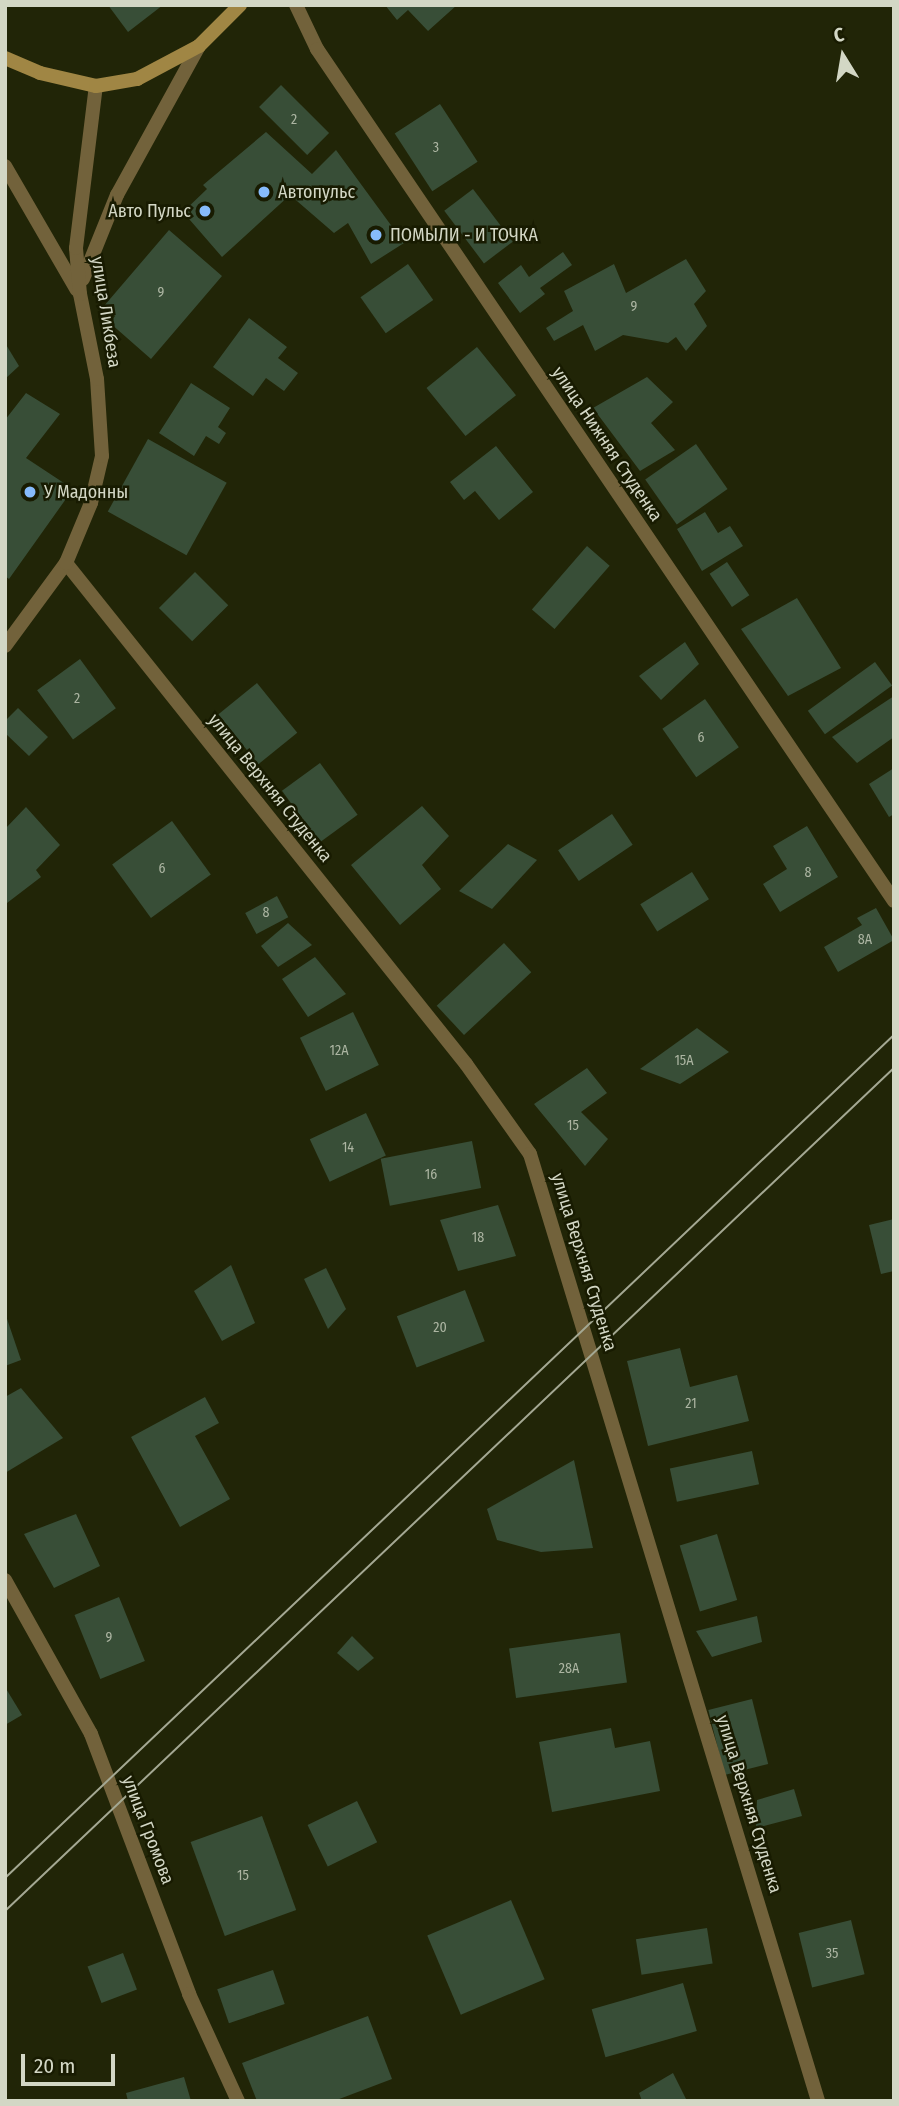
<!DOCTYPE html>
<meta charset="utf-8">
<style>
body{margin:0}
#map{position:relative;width:899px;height:2106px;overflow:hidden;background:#212507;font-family:"Fira Sans Condensed",sans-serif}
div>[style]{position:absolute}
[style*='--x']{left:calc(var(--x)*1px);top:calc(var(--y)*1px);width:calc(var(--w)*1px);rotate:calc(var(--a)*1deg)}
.building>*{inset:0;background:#384e37;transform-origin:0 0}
.street>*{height:14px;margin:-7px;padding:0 7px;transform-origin:7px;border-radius:7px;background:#72623b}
.secondary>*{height:14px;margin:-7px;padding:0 7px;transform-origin:7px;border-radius:7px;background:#a08644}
.tram>*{height:2px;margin:-1px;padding:0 1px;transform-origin:1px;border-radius:1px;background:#a4a893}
.dots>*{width:19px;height:19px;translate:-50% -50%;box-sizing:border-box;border:4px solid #181b01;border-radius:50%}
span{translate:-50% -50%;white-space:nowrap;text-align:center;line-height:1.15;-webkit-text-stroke:5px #181b01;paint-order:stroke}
.number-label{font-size:14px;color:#acb5a2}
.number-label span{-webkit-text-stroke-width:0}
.poi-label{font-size:18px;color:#d3d7c5}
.left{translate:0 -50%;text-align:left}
.right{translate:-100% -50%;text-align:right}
.street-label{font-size:18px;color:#d3d7c5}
.frame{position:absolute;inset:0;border:7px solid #d3d7c5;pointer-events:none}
.north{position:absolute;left:808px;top:21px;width:70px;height:70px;-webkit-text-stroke:5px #181b01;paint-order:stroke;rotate:349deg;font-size:19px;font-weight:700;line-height:28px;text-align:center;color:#d3d7c5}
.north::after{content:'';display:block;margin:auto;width:24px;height:32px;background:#d3d7c5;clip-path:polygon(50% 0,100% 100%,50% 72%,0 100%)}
.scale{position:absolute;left:21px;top:2054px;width:94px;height:32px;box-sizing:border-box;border:4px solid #d3d7c5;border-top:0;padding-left:9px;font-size:21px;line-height:24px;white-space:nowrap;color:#d3d7c5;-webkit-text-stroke:5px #181b01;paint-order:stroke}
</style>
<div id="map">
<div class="building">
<div style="clip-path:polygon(108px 5px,163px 5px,128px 32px)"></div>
<div style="clip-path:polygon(385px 5px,457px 5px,428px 31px,408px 10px,397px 20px)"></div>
<div style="left:281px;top:85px;width:68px;height:31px;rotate:45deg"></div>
<div style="left:440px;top:104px;width:69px;height:54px;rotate:57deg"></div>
<div style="clip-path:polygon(266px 132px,312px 174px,336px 150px,404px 243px,371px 264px,348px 223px,334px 233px,290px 195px,222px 257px,183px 212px,207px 189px,203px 185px)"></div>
<div style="left:473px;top:189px;width:66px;height:36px;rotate:53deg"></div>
<div style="clip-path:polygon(169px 230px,222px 276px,151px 359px,110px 323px,115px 316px,104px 306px)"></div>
<div style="clip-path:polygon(563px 252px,572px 265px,540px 288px,545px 294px,520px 313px,498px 283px,521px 265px,529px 277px)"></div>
<div style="clip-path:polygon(686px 259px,706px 291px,694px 304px,707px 326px,686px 351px,676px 337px,668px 343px,623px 335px,595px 351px,583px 325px,554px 341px,546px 328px,573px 311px,564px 291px,614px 264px,626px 293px)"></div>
<div style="left:408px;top:264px;width:44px;height:58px;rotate:55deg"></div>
<div style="clip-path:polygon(249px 318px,287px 347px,278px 358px,298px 373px,284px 391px,266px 378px,253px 396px,213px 367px)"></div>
<div style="clip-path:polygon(5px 343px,19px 366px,5px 379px)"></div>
<div style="left:477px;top:347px;width:62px;height:65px;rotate:51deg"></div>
<div style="clip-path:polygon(647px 377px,673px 402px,651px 423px,675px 450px,640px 471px,593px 408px)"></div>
<div style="clip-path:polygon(191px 383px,230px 408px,218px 427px,226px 433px,219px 444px,206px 436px,194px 456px,159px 433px)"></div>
<div style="clip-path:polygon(26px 393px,60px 414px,26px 458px,73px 489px,9px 579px,5px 576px,5px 420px)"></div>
<div style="left:148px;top:439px;width:90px;height:83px;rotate:29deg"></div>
<div style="left:696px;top:444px;width:55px;height:62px;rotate:55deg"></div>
<div style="clip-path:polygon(496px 446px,533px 492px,499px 520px,475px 491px,464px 500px,450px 482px)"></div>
<div style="clip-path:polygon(705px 512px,718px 533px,730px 526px,743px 546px,702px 571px,677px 529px)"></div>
<div style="left:587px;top:546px;width:30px;height:84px;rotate:41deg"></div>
<div style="left:727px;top:562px;width:40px;height:21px;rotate:56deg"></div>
<div style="left:195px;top:572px;width:47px;height:51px;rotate:45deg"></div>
<div style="clip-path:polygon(797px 598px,841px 668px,788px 696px,741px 629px)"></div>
<div style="clip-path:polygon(685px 642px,699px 664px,661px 700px,639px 676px)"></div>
<div style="left:80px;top:659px;width:61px;height:53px;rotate:54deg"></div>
<div style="left:875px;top:662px;width:29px;height:83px;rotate:54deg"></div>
<div style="left:257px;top:683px;width:64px;height:50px;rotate:51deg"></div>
<div style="clip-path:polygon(894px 696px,894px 737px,857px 763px,832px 737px)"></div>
<div style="left:705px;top:699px;width:59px;height:52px;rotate:55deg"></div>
<div style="clip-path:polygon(18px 708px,48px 737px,29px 756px,5px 733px,5px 721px)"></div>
<div style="left:320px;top:763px;width:64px;height:47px;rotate:54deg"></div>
<div style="clip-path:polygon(894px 768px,894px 814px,889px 817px,869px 784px)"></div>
<div style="clip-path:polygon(422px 806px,449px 836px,422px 865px,441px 889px,400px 925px,351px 865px)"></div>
<div style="clip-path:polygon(26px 807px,60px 845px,36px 870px,41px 877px,7px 903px,5px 829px)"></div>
<div style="left:612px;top:814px;width:37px;height:65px;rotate:56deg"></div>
<div style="left:172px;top:821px;width:66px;height:74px;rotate:54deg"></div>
<div style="clip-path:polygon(807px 826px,838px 877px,780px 912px,763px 884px,787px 869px,773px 846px)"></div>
<div style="clip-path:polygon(508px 844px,537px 860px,492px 909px,459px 891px)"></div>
<div style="left:692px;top:872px;width:32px;height:61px;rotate:58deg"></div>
<div style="left:277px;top:896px;width:24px;height:36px;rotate:62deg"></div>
<div style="clip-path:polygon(876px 908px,894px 940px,838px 972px,824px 947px,862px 925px,857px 918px)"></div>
<div style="clip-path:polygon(288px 923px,312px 945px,278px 967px,261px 946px)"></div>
<div style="left:504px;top:943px;width:40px;height:92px;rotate:47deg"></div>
<div style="clip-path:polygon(315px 957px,346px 994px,308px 1017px,282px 979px)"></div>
<div style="left:353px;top:1012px;width:59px;height:59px;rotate:64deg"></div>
<div style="clip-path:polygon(697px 1028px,729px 1052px,680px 1084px,640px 1069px)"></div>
<div style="clip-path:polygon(587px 1068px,607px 1093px,581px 1112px,608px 1139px,585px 1166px,534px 1104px)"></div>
<div style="left:366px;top:1113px;width:47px;height:62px;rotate:65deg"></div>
<div style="left:472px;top:1141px;width:48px;height:93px;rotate:79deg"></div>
<div style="clip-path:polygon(498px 1205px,516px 1256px,458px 1271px,440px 1220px)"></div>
<div style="clip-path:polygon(894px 1219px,894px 1271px,881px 1274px,869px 1225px)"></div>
<div style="clip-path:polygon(231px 1265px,255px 1323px,222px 1341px,194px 1291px)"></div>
<div style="clip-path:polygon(326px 1268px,346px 1309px,328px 1329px,304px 1279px)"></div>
<div style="left:465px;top:1290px;width:55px;height:73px;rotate:69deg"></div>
<div style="clip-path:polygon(5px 1313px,21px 1360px,5px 1366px)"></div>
<div style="clip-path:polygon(680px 1348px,690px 1387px,737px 1375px,749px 1421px,648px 1446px,627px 1361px)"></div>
<div style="clip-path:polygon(21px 1388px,63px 1438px,5px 1473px,5px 1397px)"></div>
<div style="clip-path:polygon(205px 1397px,219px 1423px,195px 1436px,230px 1499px,180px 1527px,131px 1437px)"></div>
<div style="left:752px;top:1451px;width:34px;height:84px;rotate:78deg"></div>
<div style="clip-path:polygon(574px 1460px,593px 1548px,541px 1552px,497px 1540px,487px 1509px)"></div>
<div style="clip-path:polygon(76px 1514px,100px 1566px,54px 1588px,24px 1534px)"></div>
<div style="left:717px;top:1534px;width:69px;height:39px;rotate:73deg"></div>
<div style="left:119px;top:1597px;width:69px;height:48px;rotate:68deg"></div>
<div style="clip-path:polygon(757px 1616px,762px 1642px,712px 1657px,696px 1631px)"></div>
<div style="left:620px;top:1633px;width:50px;height:112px;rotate:82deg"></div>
<div style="clip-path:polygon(352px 1636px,374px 1658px,358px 1671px,337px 1653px)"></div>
<div style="clip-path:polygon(5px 1687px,22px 1715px,5px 1725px)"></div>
<div style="left:752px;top:1699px;width:67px;height:45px;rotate:76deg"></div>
<div style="clip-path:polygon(611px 1728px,615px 1748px,650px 1741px,660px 1791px,552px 1812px,539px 1742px)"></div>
<div style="clip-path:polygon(794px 1789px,802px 1816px,756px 1828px,757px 1800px)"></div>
<div style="left:357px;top:1801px;width:46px;height:55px;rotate:64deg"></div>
<div style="left:262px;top:1816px;width:100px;height:76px;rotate:70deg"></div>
<div style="left:511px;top:1900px;width:86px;height:91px;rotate:67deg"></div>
<div style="left:851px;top:1920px;width:56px;height:54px;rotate:76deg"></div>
<div style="left:707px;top:1928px;width:36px;height:72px;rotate:81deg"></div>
<div style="left:123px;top:1953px;width:39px;height:38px;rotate:69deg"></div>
<div style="left:273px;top:1970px;width:36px;height:59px;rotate:71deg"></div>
<div style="left:683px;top:1983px;width:50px;height:95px;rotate:74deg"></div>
<div style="clip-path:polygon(368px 2016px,392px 2079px,334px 2101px,257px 2101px,242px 2063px)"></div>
<div style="clip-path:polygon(673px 2073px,687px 2101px,642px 2101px,639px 2093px)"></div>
<div style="clip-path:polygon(184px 2077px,191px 2101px,128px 2101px,126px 2093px)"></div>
</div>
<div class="street">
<div style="--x:296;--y:5;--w:49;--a:64.5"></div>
<div style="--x:317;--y:49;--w:1029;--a:55.89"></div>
<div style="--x:5;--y:166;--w:143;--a:59.9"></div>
<div style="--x:83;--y:279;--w:91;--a:-68"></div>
<div style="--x:117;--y:195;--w:170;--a:-61.2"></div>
<div style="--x:66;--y:563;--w:641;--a:51.4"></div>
<div style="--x:466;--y:1064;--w:110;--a:54.6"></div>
<div style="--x:530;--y:1154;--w:990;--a:73.08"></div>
<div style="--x:5;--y:646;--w:103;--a:-53.7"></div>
<div style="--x:66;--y:563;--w:65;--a:-67.4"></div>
<div style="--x:91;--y:503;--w:48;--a:-76.8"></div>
<div style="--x:102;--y:456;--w:77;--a:-93.7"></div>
<div style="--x:97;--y:379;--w:87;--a:-101.3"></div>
<div style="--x:80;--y:294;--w:46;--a:-95"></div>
<div style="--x:76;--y:248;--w:163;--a:-83"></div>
<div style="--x:5;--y:1580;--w:176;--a:60.8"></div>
<div style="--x:91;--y:1734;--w:278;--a:69.3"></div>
<div style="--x:189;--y:1994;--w:118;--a:65.4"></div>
</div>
<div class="secondary">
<div style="--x:5;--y:58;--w:38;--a:23"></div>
<div style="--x:40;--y:73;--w:57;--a:13.1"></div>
<div style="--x:96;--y:86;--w:42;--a:-9.7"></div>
<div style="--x:137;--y:79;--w:70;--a:-28"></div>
<div style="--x:199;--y:46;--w:58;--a:-45"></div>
</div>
<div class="tram">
<div style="--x:5;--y:1878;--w:1225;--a:-43.48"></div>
<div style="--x:5;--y:1911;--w:1225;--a:-43.48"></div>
</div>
<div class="dots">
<div style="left:264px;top:192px;background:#86bbfb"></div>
<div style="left:205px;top:211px;background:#86bbfb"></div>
<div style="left:376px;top:235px;background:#86bbfb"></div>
<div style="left:30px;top:492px;background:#86bbfb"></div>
</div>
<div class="number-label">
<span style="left:294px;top:120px">2</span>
<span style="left:436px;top:148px">3</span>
<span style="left:161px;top:293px">9</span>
<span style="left:634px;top:307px">9</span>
<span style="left:77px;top:699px">2</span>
<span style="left:701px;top:738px">6</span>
<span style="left:162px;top:869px">6</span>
<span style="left:808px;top:873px">8</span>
<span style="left:266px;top:913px">8</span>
<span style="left:865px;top:940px">8А</span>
<span style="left:339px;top:1051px">12А</span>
<span style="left:684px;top:1061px">15А</span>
<span style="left:573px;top:1126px">15</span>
<span style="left:348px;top:1148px">14</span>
<span style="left:431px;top:1175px">16</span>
<span style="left:478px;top:1238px">18</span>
<span style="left:440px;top:1328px">20</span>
<span style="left:691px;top:1404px">21</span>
<span style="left:109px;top:1638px">9</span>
<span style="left:569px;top:1669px">28А</span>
<span style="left:243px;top:1876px">15</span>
<span style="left:832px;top:1954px">35</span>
</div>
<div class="poi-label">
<span class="left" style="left:278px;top:192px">Автопульс</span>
<span class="right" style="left:191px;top:211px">Авто Пульс</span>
<span class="left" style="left:390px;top:235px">ПОМЫЛИ - И ТОЧКА</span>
<span class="left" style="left:44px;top:492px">У Мадонны</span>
</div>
<div class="street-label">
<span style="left:106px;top:312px;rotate:81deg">улица Ликбеза</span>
<span style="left:607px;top:444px;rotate:56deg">улица Нижняя Cтуденкa</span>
<span style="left:270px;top:788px;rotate:51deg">улица Верхняя Студенка</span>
<span style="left:584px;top:1262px;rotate:73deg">улица Верхняя Студенка</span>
<span style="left:749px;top:1804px;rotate:73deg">улица Верхняя Студенка</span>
<span style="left:148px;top:1830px;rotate:69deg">улица Громова</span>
</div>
<div class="frame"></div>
<div class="north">С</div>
<div class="scale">20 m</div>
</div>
